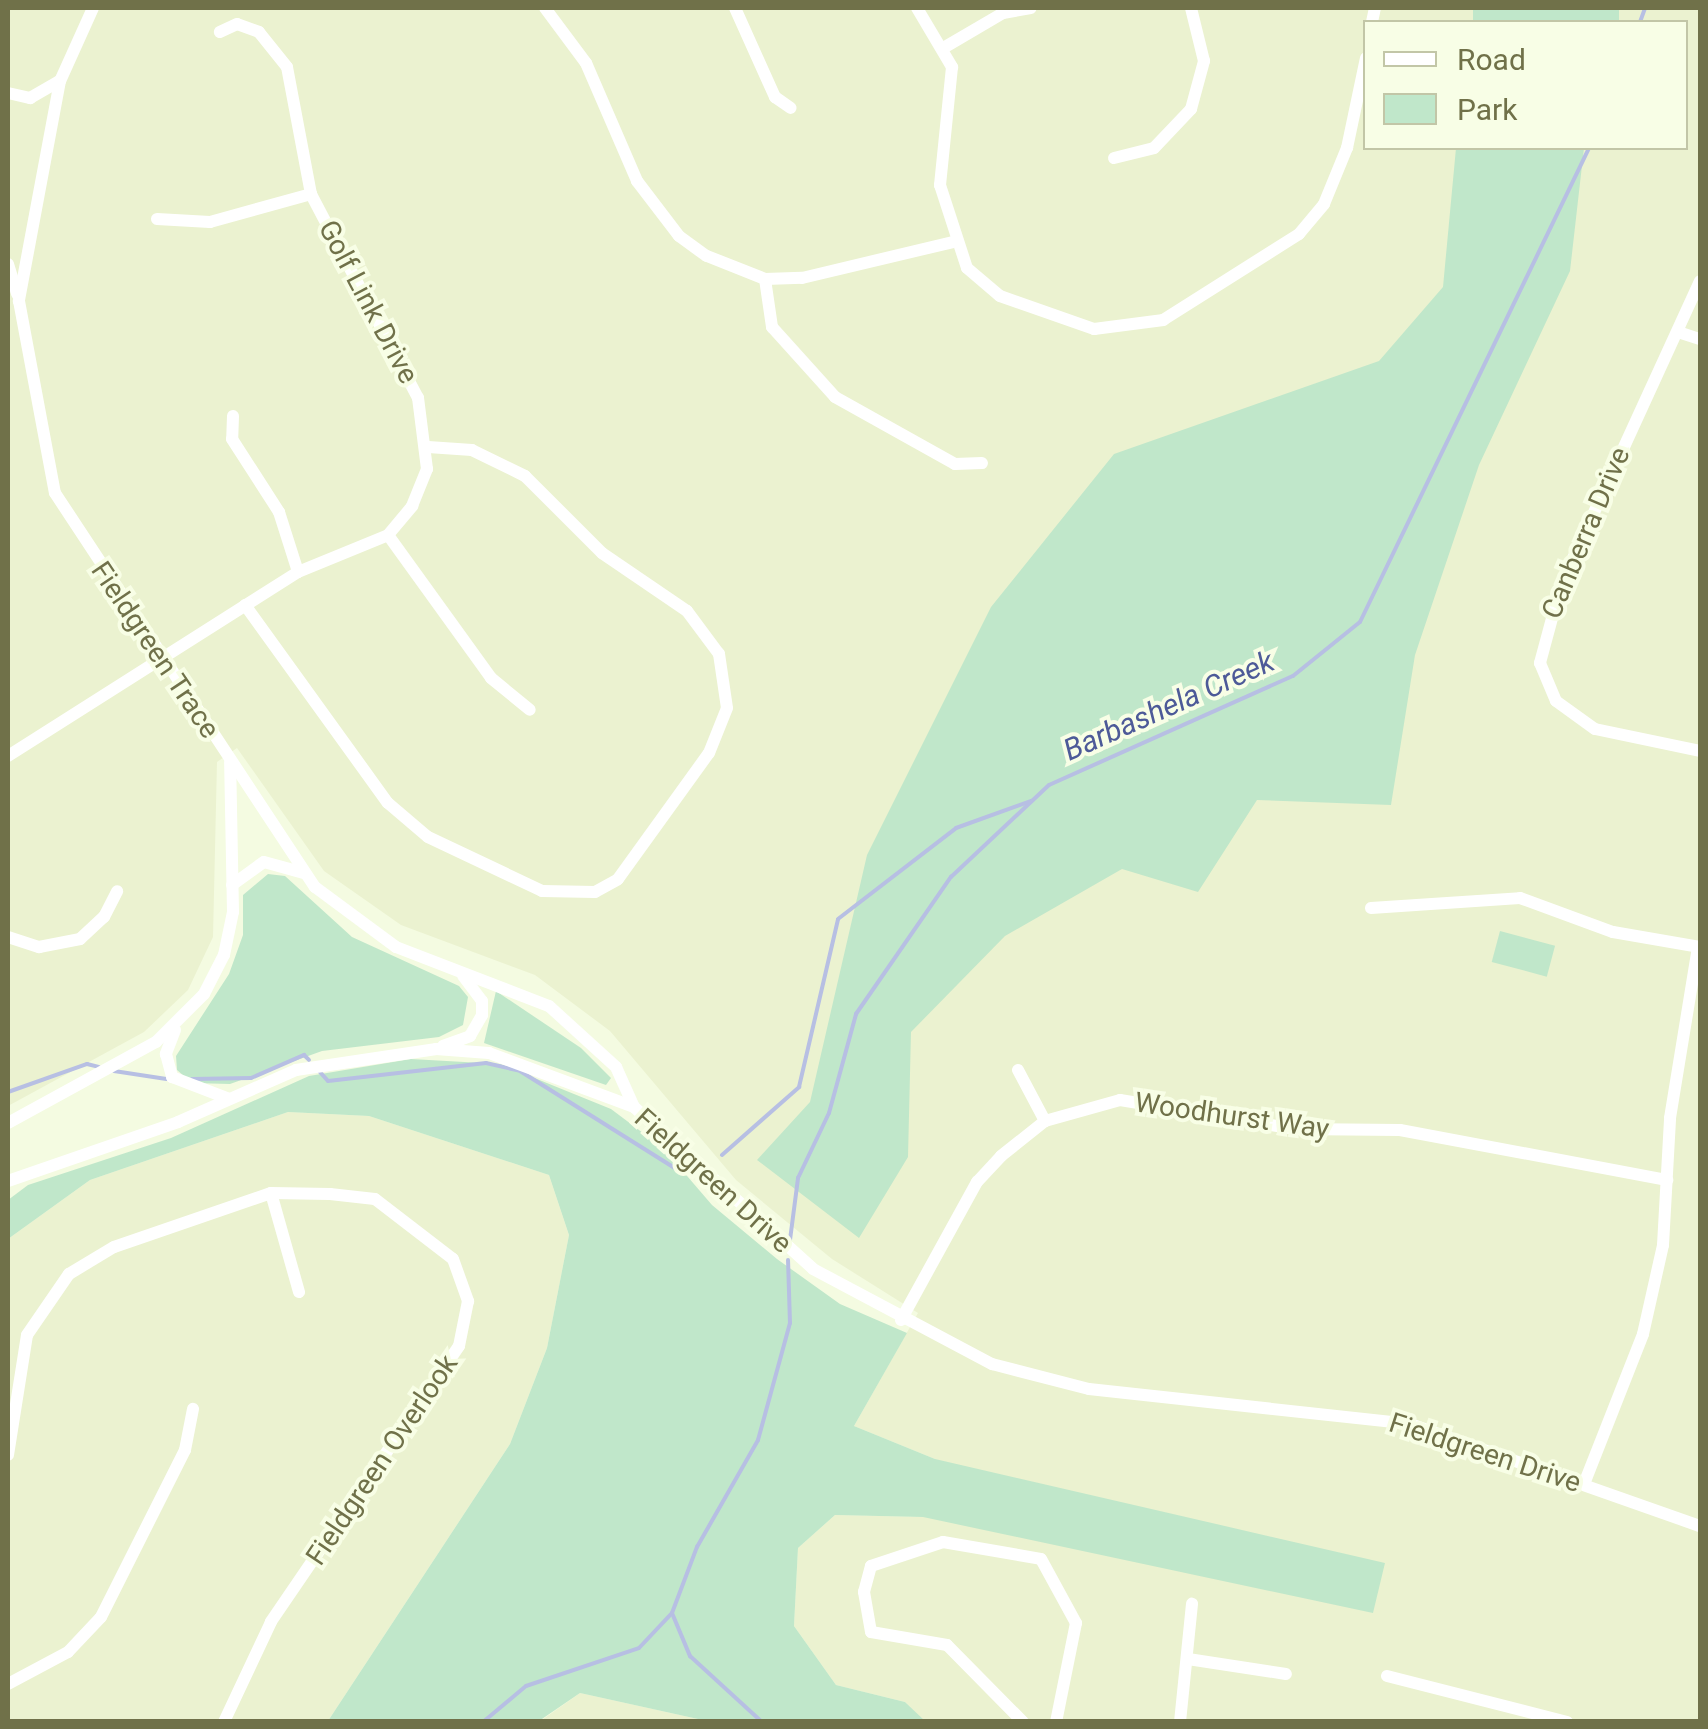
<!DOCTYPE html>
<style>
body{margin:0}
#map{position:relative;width:1708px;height:1729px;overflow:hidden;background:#f4fbe1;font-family:Roboto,sans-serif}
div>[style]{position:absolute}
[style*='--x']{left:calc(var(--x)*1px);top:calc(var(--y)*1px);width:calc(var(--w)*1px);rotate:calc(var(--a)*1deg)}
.residential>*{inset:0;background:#ebf2d0}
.green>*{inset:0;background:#c0e7ca;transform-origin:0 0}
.stream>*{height:4px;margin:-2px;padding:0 2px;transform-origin:2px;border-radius:2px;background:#b7bfe3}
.minor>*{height:12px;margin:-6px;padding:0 6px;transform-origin:6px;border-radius:6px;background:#fff}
span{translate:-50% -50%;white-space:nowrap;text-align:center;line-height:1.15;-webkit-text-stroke:8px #f8fee6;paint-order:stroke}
.street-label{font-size:28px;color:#707149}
.water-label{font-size:30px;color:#4d5a98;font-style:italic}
.frame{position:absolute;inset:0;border:10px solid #707149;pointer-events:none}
.legend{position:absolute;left:1363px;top:20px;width:325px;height:130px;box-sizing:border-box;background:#f8fee6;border:2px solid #c2c6a7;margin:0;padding:12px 18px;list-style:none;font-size:30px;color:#707149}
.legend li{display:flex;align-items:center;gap:20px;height:50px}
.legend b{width:50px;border:2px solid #c2c6a7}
</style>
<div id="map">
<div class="residential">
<div style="clip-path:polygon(evenodd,8px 8px,1700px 8px,1700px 1721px,925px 1722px,905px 1702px,836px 1685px,794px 1626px,798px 1548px,835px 1515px,923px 1517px,935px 1459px,854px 1426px,918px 1313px,832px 1259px,736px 1180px,610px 1031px,535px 975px,401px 925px,324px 871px,237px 748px,217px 762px,213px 937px,188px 990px,144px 1032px,8px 1106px,8px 8px,1366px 22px,1686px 22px,1686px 148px,1366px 148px,1366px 22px)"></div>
<div style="clip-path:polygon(288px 1112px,369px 1116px,549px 1175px,569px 1235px,547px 1348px,510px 1444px,328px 1721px,8px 1722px,8px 1239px,90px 1180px)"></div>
<div style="clip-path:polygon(580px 1693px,707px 1721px,539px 1722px)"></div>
</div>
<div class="green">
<div style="left:1473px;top:8px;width:146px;height:14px"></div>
<div style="clip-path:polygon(1456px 148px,1584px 148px,1570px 271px,1479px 465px,1415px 655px,1391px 805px,1257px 800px,1198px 892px,1122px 869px,1005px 936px,911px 1032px,908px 1157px,859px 1238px,757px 1160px,810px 1102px,867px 855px,991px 607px,1114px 454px,1379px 361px,1443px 287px)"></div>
<div style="clip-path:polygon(268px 874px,285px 876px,352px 937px,459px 986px,468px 997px,463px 1025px,439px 1037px,322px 1051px,230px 1084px,192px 1083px,177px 1070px,176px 1056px,229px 974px,243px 935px,243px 895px)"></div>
<div style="left:1500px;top:931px;width:57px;height:32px;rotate:15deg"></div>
<div style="clip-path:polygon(496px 991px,581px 1048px,611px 1078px,606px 1085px,484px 1043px)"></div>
<div style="clip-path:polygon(411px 1059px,500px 1064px,611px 1109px,663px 1148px,712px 1205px,777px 1259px,840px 1304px,907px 1333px,854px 1426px,935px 1459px,1385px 1563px,1373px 1613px,923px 1517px,835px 1515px,798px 1548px,794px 1626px,836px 1685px,905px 1702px,925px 1721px,707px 1721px,580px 1693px,539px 1721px,328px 1721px,510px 1444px,547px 1348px,569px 1235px,549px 1175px,369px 1116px,288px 1112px,90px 1180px,8px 1239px,8px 1200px,28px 1185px,171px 1138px,309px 1076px)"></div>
</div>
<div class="stream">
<div style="--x:1640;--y:22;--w:15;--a:-70"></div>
<div style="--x:114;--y:1071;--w:53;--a:8.7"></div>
<div style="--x:319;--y:1071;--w:13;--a:48"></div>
<div style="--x:328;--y:1081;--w:159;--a:-6.5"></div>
<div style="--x:486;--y:1063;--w:35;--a:13"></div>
<div style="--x:520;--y:1071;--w:184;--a:32.1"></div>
<div style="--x:192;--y:1079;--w:59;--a:-1"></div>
<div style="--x:251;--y:1078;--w:58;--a:-23.5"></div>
<div style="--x:304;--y:1055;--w:7;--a:45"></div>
<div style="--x:8;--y:1092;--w:84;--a:-19.5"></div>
<div style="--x:87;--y:1064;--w:12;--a:14"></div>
<div style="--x:722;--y:1155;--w:103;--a:-41.4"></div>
<div style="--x:799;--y:1087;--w:172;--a:-76.9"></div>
<div style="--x:838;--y:919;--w:149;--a:-37.6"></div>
<div style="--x:956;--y:828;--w:80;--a:-19.8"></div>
<div style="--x:790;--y:1240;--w:63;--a:-82.6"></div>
<div style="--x:798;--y:1178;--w:72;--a:-64.5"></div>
<div style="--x:829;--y:1113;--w:103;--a:-74.7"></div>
<div style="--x:856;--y:1014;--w:167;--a:-55.3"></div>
<div style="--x:951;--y:877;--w:134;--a:-43.2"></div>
<div style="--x:1049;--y:785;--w:267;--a:-24.1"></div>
<div style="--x:1293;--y:676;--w:86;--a:-38.9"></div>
<div style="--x:1360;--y:622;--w:526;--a:-64.21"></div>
<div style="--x:672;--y:1613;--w:47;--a:67.3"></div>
<div style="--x:690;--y:1656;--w:98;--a:42.5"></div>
<div style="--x:483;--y:1722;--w:56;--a:-39.9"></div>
<div style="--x:526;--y:1686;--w:119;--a:-18.6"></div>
<div style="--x:639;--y:1648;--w:48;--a:-46.7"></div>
<div style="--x:672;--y:1613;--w:71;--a:-69.3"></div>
<div style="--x:697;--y:1547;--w:123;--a:-60.3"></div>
<div style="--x:758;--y:1440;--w:121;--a:-74.7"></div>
<div style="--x:790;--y:1323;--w:63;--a:-91.8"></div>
</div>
<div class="minor">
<div style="--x:93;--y:8;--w:80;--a:114.3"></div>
<div style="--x:60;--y:81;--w:224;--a:100.6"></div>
<div style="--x:19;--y:301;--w:195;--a:79.4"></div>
<div style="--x:55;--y:493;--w:472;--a:56.6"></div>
<div style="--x:315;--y:887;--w:101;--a:36.5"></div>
<div style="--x:396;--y:947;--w:164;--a:21.1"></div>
<div style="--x:549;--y:1006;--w:91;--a:42.3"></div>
<div style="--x:616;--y:1067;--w:44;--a:65.8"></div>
<div style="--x:545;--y:8;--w:69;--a:53.3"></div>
<div style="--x:586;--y:63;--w:129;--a:66.6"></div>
<div style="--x:637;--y:181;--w:69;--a:52.6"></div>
<div style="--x:679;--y:236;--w:34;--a:36"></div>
<div style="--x:707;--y:256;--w:62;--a:21.6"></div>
<div style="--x:765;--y:279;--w:37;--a:-2"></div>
<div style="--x:802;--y:278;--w:155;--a:-13.4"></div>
<div style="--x:735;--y:8;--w:98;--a:65.8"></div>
<div style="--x:775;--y:97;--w:19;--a:35"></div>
<div style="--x:917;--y:8;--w:69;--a:59.3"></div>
<div style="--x:952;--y:67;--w:119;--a:95.8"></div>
<div style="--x:940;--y:185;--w:87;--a:72"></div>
<div style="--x:967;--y:268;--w:43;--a:40.3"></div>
<div style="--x:1000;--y:296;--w:100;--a:19.3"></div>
<div style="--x:1094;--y:329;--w:70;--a:-7.4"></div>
<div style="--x:1163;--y:320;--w:161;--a:-32.3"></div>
<div style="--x:1299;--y:234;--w:39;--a:-50"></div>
<div style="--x:1324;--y:204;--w:61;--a:-67.7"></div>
<div style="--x:1347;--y:148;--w:92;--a:-78.1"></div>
<div style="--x:1372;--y:22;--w:14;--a:-78"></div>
<div style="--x:945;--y:47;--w:67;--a:-30.4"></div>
<div style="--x:1003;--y:13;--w:28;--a:-10"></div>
<div style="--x:8;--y:93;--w:23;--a:13"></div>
<div style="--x:30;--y:98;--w:34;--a:-30"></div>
<div style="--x:1114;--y:158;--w:41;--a:-14"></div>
<div style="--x:1154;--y:148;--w:54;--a:-46.5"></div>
<div style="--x:1191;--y:109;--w:50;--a:-74.8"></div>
<div style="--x:1204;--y:61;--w:55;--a:-103.8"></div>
<div style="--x:157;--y:219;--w:53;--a:3.2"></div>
<div style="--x:210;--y:222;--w:105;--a:-15.5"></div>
<div style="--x:8;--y:264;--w:31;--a:73"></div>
<div style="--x:765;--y:279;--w:49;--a:81.7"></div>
<div style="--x:772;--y:327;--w:94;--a:48"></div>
<div style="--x:835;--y:397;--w:137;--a:29.2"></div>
<div style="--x:955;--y:464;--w:27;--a:-2"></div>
<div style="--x:1700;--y:281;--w:334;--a:114.6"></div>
<div style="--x:1561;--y:585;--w:81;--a:105.1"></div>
<div style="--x:1540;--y:663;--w:41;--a:67.2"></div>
<div style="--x:1556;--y:701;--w:48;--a:35.7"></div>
<div style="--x:1595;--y:729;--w:107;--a:11.8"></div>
<div style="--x:1678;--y:332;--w:23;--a:18"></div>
<div style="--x:233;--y:416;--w:23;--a:92"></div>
<div style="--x:232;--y:439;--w:87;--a:57.2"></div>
<div style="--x:279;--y:512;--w:63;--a:72.4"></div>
<div style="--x:388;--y:535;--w:176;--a:54.2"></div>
<div style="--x:491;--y:678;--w:50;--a:39.4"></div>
<div style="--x:245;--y:605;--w:244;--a:54.2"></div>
<div style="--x:388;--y:803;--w:52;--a:40.4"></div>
<div style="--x:428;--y:837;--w:126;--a:25.3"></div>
<div style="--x:542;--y:891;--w:53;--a:1.1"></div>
<div style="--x:595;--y:892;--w:26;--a:-29"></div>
<div style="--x:618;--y:879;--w:155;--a:-54.2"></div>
<div style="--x:709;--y:753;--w:48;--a:-68.2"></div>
<div style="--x:727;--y:708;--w:55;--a:-98.4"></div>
<div style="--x:719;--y:654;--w:54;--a:-126.7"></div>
<div style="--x:687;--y:611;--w:103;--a:-145.7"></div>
<div style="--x:602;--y:553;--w:109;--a:-135"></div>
<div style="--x:525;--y:476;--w:59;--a:-153.9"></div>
<div style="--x:472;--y:450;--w:44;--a:-176.1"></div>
<div style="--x:8;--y:756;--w:343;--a:-32.4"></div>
<div style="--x:298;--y:572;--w:97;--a:-22.3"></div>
<div style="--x:388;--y:535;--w:38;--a:-50"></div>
<div style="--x:412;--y:506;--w:40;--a:-68"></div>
<div style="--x:427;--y:469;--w:72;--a:-97.2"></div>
<div style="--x:418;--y:398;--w:230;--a:-117.7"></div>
<div style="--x:311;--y:194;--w:129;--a:-100.7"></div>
<div style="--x:287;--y:67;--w:45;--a:-128.7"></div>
<div style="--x:259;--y:32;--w:23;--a:-160"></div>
<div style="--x:237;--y:24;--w:19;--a:155"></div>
<div style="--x:232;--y:885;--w:39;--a:-36"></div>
<div style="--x:264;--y:862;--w:41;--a:15.4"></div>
<div style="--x:1371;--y:908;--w:149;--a:-3.8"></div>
<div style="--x:1520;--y:898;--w:99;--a:20.1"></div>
<div style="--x:1613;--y:932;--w:88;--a:9.8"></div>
<div style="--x:8;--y:937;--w:33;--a:18"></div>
<div style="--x:39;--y:947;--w:42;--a:-11"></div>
<div style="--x:80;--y:939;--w:33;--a:-43"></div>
<div style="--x:104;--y:917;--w:29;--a:-63"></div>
<div style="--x:175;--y:1030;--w:26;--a:111"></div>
<div style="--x:166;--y:1054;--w:24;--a:75"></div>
<div style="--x:172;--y:1077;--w:59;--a:20.9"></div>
<div style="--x:443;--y:1046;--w:29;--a:-20"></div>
<div style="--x:470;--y:1036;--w:24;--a:-60"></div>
<div style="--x:482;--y:1015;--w:14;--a:-90"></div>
<div style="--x:482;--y:1001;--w:31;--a:-127"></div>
<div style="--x:1018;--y:1070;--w:58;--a:62.1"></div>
<div style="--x:8;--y:1123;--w:169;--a:-28.7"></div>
<div style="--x:156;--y:1042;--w:68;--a:-45"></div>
<div style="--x:204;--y:994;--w:44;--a:-62.9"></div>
<div style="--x:224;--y:955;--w:44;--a:-78.2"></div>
<div style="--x:233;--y:912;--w:150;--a:-91.1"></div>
<div style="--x:8;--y:1181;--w:180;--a:-19.1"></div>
<div style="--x:178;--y:1122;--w:129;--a:-23.8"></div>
<div style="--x:296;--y:1070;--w:142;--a:-8.5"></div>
<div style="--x:436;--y:1049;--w:53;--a:4.3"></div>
<div style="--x:489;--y:1053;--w:155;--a:20.4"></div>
<div style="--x:634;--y:1107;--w:241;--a:42.1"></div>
<div style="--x:813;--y:1269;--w:203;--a:28"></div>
<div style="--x:992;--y:1364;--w:100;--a:14.5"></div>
<div style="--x:1089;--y:1389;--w:323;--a:6.2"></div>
<div style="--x:1410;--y:1424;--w:307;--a:19.4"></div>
<div style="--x:271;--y:1193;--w:103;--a:74.2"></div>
<div style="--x:901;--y:1320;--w:158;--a:-61.2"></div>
<div style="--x:977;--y:1182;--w:35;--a:-47"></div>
<div style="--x:1001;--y:1156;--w:56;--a:-38.5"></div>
<div style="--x:1045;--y:1121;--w:78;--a:-15.6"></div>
<div style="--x:1120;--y:1100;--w:177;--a:9.4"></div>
<div style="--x:1295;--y:1129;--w:105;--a:0.5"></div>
<div style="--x:1400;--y:1130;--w:272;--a:10.6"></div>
<div style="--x:8;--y:1455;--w:121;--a:-81"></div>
<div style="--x:27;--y:1335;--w:74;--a:-55.5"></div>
<div style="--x:69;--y:1274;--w:52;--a:-31"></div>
<div style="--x:114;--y:1247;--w:166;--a:-19"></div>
<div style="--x:271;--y:1193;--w:59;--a:1"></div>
<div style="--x:330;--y:1194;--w:45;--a:6.3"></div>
<div style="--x:375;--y:1199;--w:98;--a:37.6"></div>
<div style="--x:453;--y:1259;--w:45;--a:70.3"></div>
<div style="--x:468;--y:1301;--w:46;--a:101.3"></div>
<div style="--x:459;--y:1346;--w:334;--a:124.3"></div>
<div style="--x:271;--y:1622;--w:110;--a:115.2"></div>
<div style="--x:1584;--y:1484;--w:161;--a:-68.5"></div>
<div style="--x:1643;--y:1334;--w:91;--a:-77.3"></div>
<div style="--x:1663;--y:1245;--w:127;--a:-86.8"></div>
<div style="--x:1670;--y:1118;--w:173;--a:-80.7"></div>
<div style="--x:1188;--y:1659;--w:99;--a:8.7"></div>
<div style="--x:1387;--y:1676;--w:186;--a:14.3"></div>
<div style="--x:8;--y:1684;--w:68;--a:-28.1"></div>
<div style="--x:68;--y:1652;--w:48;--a:-46.7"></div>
<div style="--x:101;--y:1617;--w:187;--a:-63.3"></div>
<div style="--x:185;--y:1450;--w:42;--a:-79"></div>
<div style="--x:1023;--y:1722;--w:108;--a:-134.6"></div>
<div style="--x:947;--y:1645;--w:77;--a:-170.3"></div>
<div style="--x:871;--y:1632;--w:41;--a:-99.9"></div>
<div style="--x:864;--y:1592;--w:27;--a:-75"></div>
<div style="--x:871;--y:1566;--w:76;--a:-18.4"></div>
<div style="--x:943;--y:1542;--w:99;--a:9.8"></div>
<div style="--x:1041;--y:1559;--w:73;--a:61.3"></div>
<div style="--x:1076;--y:1623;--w:101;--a:101.4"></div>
<div style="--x:1180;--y:1722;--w:119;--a:-84.2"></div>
</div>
<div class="street-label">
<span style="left:368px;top:302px;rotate:62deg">Golf Link Drive</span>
<span style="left:1586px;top:533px;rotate:-67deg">Canberra Drive</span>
<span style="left:155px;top:650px;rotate:56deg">Fieldgreen Trace</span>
<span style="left:1232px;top:1116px;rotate:8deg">Woodhurst Way</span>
<span style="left:713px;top:1181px;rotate:42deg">Fieldgreen Drive</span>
<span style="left:1485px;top:1453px;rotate:18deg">Fieldgreen Drive</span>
<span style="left:382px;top:1460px;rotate:-56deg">Fieldgreen Overlook</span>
</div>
<div class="water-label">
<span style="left:1169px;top:706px;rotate:-24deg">Barbashela Creek</span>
</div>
<div class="frame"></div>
<ul class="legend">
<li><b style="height:12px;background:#fff"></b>Road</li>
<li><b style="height:28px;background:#c0e7ca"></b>Park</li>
</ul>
</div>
